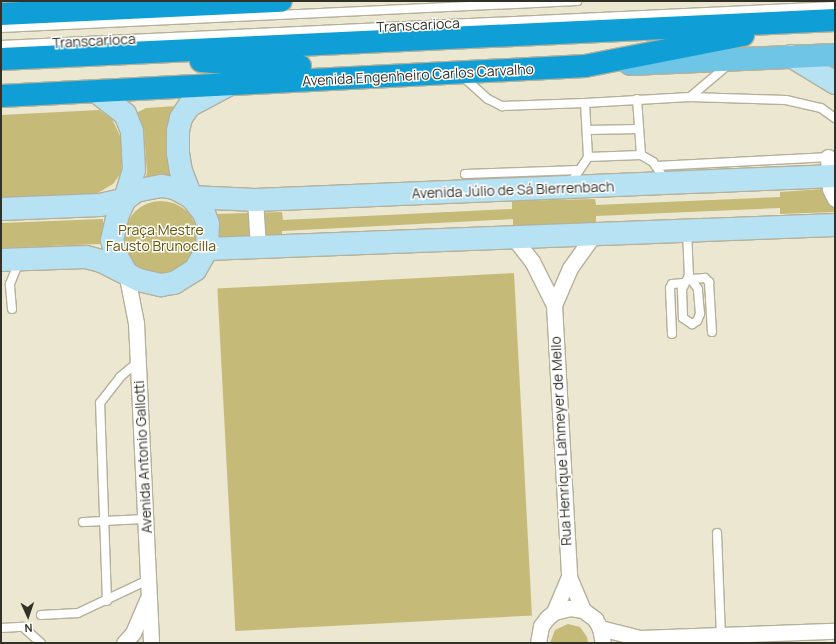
<!DOCTYPE html>
<meta charset="utf-8">
<style>
body{margin:0}
#map{position:relative;width:836px;height:644px;overflow:hidden;background:#ebe7d0;font-family:Manrope,sans-serif}
div>[style]{position:absolute}
[style*='--x']{left:calc(var(--x)*1px);top:calc(var(--y)*1px);width:calc(var(--w)*1px);rotate:calc(var(--a)*1deg)}
.green>*{inset:0;background:#c6ba78;transform-origin:0 0}
.round{border-radius:50%}
.roads{filter:drop-shadow(1px 0 #b4b09a) drop-shadow(-1px 0 #b4b09a) drop-shadow(0 1px #b4b09a) drop-shadow(0 -1px #b4b09a)}
.lane>*{height:8px;margin:-4px;padding:0 4px;transform-origin:4px;border-radius:4px;background:#fff}
.street>*{height:15px;margin:-7.5px;padding:0 7.5px;transform-origin:7.5px;border-radius:7.5px;background:#fff}
.secondary>*{height:22px;margin:-11px;padding:0 11px;transform-origin:11px;border-radius:11px;background:#b7e2f3}
.primary>*{height:22px;margin:-11px;padding:0 11px;transform-origin:11px;border-radius:11px;background:#6fc5e6}
.highway>*{height:22px;margin:-11px;padding:0 11px;transform-origin:11px;border-radius:11px;background:#0f9fd6}
span{translate:-50% -50%;white-space:nowrap;text-align:center;line-height:1.15;-webkit-text-stroke:3px #fff;paint-order:stroke}
.street-label{font-size:14px;color:#323128}
.park-label{font-size:14px;color:#635500}
.frame{position:absolute;inset:0;border:2px solid #323128;pointer-events:none}
.north{position:absolute;left:8px;top:596px;width:40px;height:40px;-webkit-text-stroke:3px #fff;paint-order:stroke;rotate:177deg;font-size:11px;font-weight:700;line-height:16px;text-align:center;color:#323128}
.north::after{content:'';display:block;margin:auto;width:14px;height:18px;background:#323128;clip-path:polygon(50% 0,100% 100%,50% 72%,0 100%)}
</style>
<div id="map">
<div class="green">
<div style="clip-path:polygon(177px 106px,167px 154px,172px 180px,144px 183px,147px 173px,144px 130px,138px 116px,138px 112px,146px 108px)"></div>
<div style="clip-path:polygon(99px 110px,112px 119px,123px 142px,121px 173px,113px 184px,96px 194px,1px 198px,1px 115px)"></div>
<div style="clip-path:polygon(835px 188px,835px 212px,780px 214px,780px 208px,596px 216px,596px 222px,513px 227px,513px 219px,282px 231px,282px 235px,224px 239px,220px 236px,217px 219px,217px 214px,282px 212px,283px 220px,512px 209px,512px 201px,595px 199px,596px 205px,780px 197px,780px 192px)"></div>
<div class="round" style="left:124px;top:201px;width:74px;height:74px"></div>
<div style="clip-path:polygon(103px 219px,103px 242px,99px 244px,1px 248px,1px 223px)"></div>
<div style="left:514px;top:273px;width:343px;height:297px;rotate:87deg"></div>
<div style="clip-path:polygon(568px 624px,580px 627px,587px 637px,588px 643px,550px 643px,555px 630px)"></div>
</div>
<div class="roads">
<div class="lane">
<div style="--x:1;--y:28;--w:577;--a:-2.68"></div>
<div style="--x:1;--y:45;--w:835;--a:-2.68"></div>
<div style="--x:461;--y:75;--w:36;--a:42"></div>
<div style="--x:488;--y:99;--w:16;--a:27"></div>
<div style="--x:502;--y:106;--w:83;--a:-2.1"></div>
<div style="--x:585;--y:103;--w:105;--a:-3.3"></div>
<div style="--x:690;--y:97;--w:50;--a:-40.1"></div>
<div style="--x:690;--y:97;--w:96;--a:1.8"></div>
<div style="--x:786;--y:100;--w:36;--a:13"></div>
<div style="--x:821;--y:108;--w:17;--a:36"></div>
<div style="--x:637;--y:99;--w:56;--a:85.9"></div>
<div style="--x:585;--y:103;--w:54;--a:86.8"></div>
<div style="--x:587;--y:130;--w:52;--a:-1.1"></div>
<div style="--x:656;--y:166;--w:174;--a:-3"></div>
<div style="--x:465;--y:174;--w:114;--a:-2"></div>
<div style="--x:570;--y:184;--w:32;--a:-56"></div>
<div style="--x:588;--y:157;--w:53;--a:-2.2"></div>
<div style="--x:641;--y:155;--w:14;--a:30"></div>
<div style="--x:653;--y:162;--w:23;--a:56"></div>
<div style="--x:687;--y:231;--w:45;--a:87.5"></div>
<div style="--x:689;--y:276;--w:15;--a:118"></div>
<div style="--x:682;--y:289;--w:29;--a:88"></div>
<div style="--x:683;--y:318;--w:11;--a:34"></div>
<div style="--x:692;--y:324;--w:6;--a:-31"></div>
<div style="--x:697;--y:321;--w:8;--a:-67"></div>
<div style="--x:700;--y:314;--w:25;--a:-95"></div>
<div style="--x:698;--y:289;--w:16;--a:-125"></div>
<div style="--x:692;--y:279;--w:13;--a:-4"></div>
<div style="--x:705;--y:278;--w:6;--a:45"></div>
<div style="--x:709;--y:282;--w:50;--a:86.6"></div>
<div style="--x:12;--y:309;--w:25;--a:-95"></div>
<div style="--x:10;--y:284;--w:24;--a:-68"></div>
<div style="--x:672;--y:334;--w:46;--a:-92.5"></div>
<div style="--x:670;--y:288;--w:4;--a:-63"></div>
<div style="--x:672;--y:284;--w:12;--a:-5"></div>
<div style="--x:83;--y:522;--w:62;--a:-2.8"></div>
<div style="--x:717;--y:533;--w:102;--a:87.8"></div>
<div style="--x:107;--y:601;--w:198;--a:-92"></div>
<div style="--x:100;--y:403;--w:33;--a:-52"></div>
<div style="--x:120;--y:377;--w:23;--a:-40"></div>
<div style="--x:41;--y:615;--w:37;--a:-3"></div>
<div style="--x:78;--y:613;--w:77;--a:-25.2"></div>
<div style="--x:1;--y:628;--w:22;--a:-3"></div>
<div style="--x:23;--y:627;--w:24;--a:42"></div>
</div>
<div class="street">
<div style="--x:828;--y:157;--w:32;--a:86"></div>
<div style="--x:830;--y:189;--w:11;--a:63"></div>
<div style="--x:255;--y:200;--w:47;--a:86.3"></div>
<div style="--x:513;--y:237;--w:31;--a:52"></div>
<div style="--x:532;--y:261;--w:49;--a:63.4"></div>
<div style="--x:554;--y:305;--w:272;--a:86.8"></div>
<div style="--x:569;--y:577;--w:36;--a:67"></div>
<div style="--x:126;--y:272;--w:52;--a:78.9"></div>
<div style="--x:136;--y:323;--w:320;--a:87.3"></div>
<div style="--x:554;--y:305;--w:40;--a:-66.6"></div>
<div style="--x:570;--y:268;--w:43;--a:-54.5"></div>
<div style="--x:554;--y:612;--w:38;--a:-67"></div>
<div style="--x:600;--y:628;--w:41;--a:14"></div>
<div style="--x:640;--y:638;--w:195;--a:-2.1"></div>
<div style="--x:124;--y:643;--w:13;--a:-48"></div>
<div style="--x:133;--y:633;--w:36;--a:-67"></div>
<div style="--x:538;--y:643;--w:17;--a:-80"></div>
<div style="--x:541;--y:626;--w:10;--a:-53"></div>
<div style="--x:547;--y:618;--w:9;--a:-41"></div>
<div style="--x:554;--y:612;--w:16;--a:-14"></div>
<div style="--x:570;--y:608;--w:13;--a:9"></div>
<div style="--x:583;--y:610;--w:15;--a:37"></div>
<div style="--x:595;--y:619;--w:10;--a:61"></div>
<div style="--x:600;--y:628;--w:15;--a:79"></div>
</div>
<div class="secondary">
<div style="--x:791;--y:56;--w:52;--a:31.5"></div>
<div style="--x:228;--y:85;--w:44;--a:151.7"></div>
<div style="--x:189;--y:106;--w:14;--a:124"></div>
<div style="--x:181;--y:118;--w:13;--a:103"></div>
<div style="--x:178;--y:131;--w:22;--a:90"></div>
<div style="--x:178;--y:153;--w:18;--a:81"></div>
<div style="--x:181;--y:171;--w:28;--a:69"></div>
<div style="--x:191;--y:197;--w:64;--a:2.7"></div>
<div style="--x:255;--y:200;--w:580;--a:-2.37"></div>
<div style="--x:1;--y:209;--w:99;--a:-2.3"></div>
<div style="--x:100;--y:205;--w:26;--a:-13"></div>
<div style="--x:125;--y:199;--w:30;--a:-73"></div>
<div style="--x:134;--y:170;--w:39;--a:-93"></div>
<div style="--x:132;--y:131;--w:18;--a:-112"></div>
<div style="--x:125;--y:114;--w:37;--a:-142"></div>
<div style="--x:207;--y:249;--w:628;--a:-2.19"></div>
<div style="--x:1;--y:260;--w:85;--a:-2"></div>
<div style="--x:86;--y:257;--w:16;--a:15"></div>
<div style="--x:101;--y:261;--w:42;--a:26.6"></div>
<div style="--x:139;--y:280;--w:23;--a:13"></div>
<div style="--x:161;--y:285;--w:13;--a:-9"></div>
<div style="--x:174;--y:283;--w:25;--a:-32"></div>
<div style="--x:195;--y:270;--w:24;--a:-60"></div>
<div style="--x:207;--y:249;--w:25;--a:-88"></div>
<div style="--x:208;--y:224;--w:12;--a:-110"></div>
<div style="--x:204;--y:213;--w:21;--a:-129"></div>
<div style="--x:191;--y:197;--w:19;--a:-152"></div>
<div style="--x:174;--y:188;--w:13;--a:-171"></div>
<div style="--x:161;--y:186;--w:25;--a:169"></div>
<div style="--x:136;--y:191;--w:14;--a:144"></div>
<div style="--x:125;--y:199;--w:17;--a:115"></div>
<div style="--x:118;--y:214;--w:27;--a:103"></div>
<div style="--x:112;--y:240;--w:16;--a:75"></div>
<div style="--x:116;--y:255;--w:20;--a:60"></div>
</div>
<div class="primary">
<div style="--x:630;--y:64;--w:205;--a:-2.5"></div>
</div>
<div class="highway">
<div style="--x:1;--y:14;--w:280;--a:-2.7"></div>
<div style="--x:1;--y:59;--w:835;--a:-2.68"></div>
<div style="--x:201;--y:61;--w:71;--a:4.8"></div>
<div style="--x:272;--y:67;--w:28;--a:-2"></div>
<div style="--x:1;--y:96;--w:585;--a:-2.94"></div>
<div style="--x:585;--y:66;--w:161;--a:-11.1"></div>
</div>
</div>
<div class="street-label">
<span style="left:418px;top:25px;rotate:-3deg">Transcarioca</span>
<span style="left:94px;top:41px;rotate:-3deg">Transcarioca</span>
<span style="left:418px;top:75px;rotate:-3deg">Avenida Engenheiro Carlos Carvalho</span>
<span style="left:513px;top:190px;rotate:-2deg">Avenida Júlio de Sá Bierrenbach</span>
<span style="left:561px;top:441px;rotate:-93deg">Rua Henrique Lahmeyer de Mello</span>
<span style="left:143px;top:457px;rotate:-93deg">Avenida Antonio Gallotti</span>
</div>
<div class="park-label">
<span style="left:161px;top:238px">Praça Mestre<br>Fausto Brunocilla</span>
</div>
<div class="frame"></div>
<div class="north">N</div>
</div>
